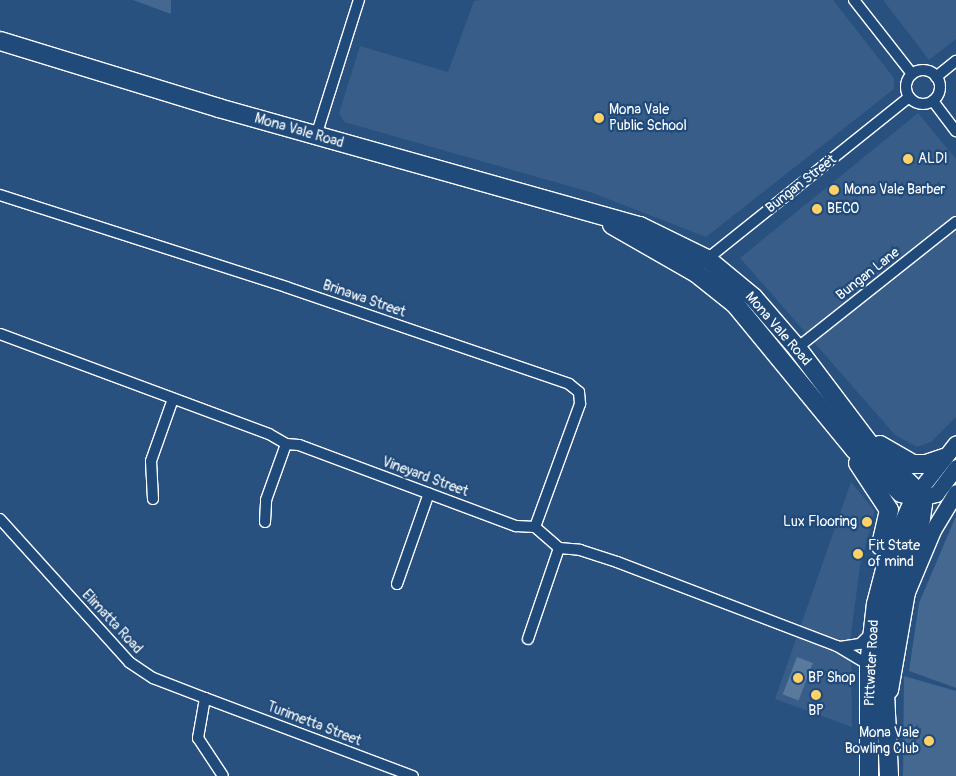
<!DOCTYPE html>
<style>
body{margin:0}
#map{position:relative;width:956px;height:776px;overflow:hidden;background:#28517f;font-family:Pangolin,sans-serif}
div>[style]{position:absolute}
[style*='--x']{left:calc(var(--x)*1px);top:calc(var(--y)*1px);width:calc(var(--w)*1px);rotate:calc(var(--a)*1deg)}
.built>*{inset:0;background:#375d88}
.green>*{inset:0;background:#446890}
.building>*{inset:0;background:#5a7a9d;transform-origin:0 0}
.roads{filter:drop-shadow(1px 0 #fff) drop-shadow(-1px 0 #fff) drop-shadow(0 1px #fff) drop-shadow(0 -1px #fff)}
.street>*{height:10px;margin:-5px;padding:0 5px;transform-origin:5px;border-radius:5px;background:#1f4a7a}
.street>.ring{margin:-5px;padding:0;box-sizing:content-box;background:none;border:10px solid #1f4a7a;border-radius:50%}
.primary>*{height:15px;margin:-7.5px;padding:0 7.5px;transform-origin:7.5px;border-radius:7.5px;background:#1f4a7a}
.highway>*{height:18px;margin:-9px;padding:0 9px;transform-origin:9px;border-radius:9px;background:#1f4a7a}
.dots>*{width:14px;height:14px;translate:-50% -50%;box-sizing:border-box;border:2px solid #1f4a7a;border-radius:50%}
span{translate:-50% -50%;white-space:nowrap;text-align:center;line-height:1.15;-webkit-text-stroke:4.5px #1f4a7a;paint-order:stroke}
.poi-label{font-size:14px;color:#fff}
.left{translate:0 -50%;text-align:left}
.right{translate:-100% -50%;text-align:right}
.street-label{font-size:14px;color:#fff}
</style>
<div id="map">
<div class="built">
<div style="clip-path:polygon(481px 0,833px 0,894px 78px,894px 89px,706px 237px,590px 192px,344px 122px,339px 113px,360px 46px,448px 72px,474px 1px)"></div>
<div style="clip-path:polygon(883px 0,956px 0,956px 39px,929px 60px)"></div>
<div style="clip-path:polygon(918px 113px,956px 159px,956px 417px,931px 442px,917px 447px,895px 435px,740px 258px)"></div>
<div style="clip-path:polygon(851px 482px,875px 511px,860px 566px,851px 635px,852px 727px,775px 699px)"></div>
</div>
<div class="green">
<div style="clip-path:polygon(133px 0,171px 0,171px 14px)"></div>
<div style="clip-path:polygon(956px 516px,956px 688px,909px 671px,919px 603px)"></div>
<div style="clip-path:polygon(904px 676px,956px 691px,956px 776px,903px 776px)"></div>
</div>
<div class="building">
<div style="left:797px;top:657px;width:17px;height:40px;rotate:21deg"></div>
</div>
<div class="roads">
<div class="street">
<div style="--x:854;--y:0;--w:94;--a:51.9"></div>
<div class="ring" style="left:906px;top:70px;width:24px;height:24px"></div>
<div style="--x:936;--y:77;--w:26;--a:-39"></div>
<div style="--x:933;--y:101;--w:38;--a:53"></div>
<div style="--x:316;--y:136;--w:143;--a:-72.5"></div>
<div style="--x:0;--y:195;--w:300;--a:17.8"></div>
<div style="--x:286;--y:287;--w:299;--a:18.9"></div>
<div style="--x:569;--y:384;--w:13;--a:39"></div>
<div style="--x:579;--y:392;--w:12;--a:85"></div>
<div style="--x:580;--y:404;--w:131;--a:110.1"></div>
<div style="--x:707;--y:259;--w:259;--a:-38.7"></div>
<div style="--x:0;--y:334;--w:287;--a:20.4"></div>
<div style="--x:269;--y:434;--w:20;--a:30"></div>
<div style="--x:286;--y:444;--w:13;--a:4"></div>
<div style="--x:299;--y:445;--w:232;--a:20.5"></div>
<div style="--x:516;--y:526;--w:19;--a:3"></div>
<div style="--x:535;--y:527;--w:32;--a:41"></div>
<div style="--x:559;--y:548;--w:21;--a:5"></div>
<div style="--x:580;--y:550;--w:39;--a:18"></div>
<div style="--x:617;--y:562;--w:235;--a:20.9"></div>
<div style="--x:837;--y:646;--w:37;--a:31"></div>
<div style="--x:797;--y:348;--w:203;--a:-38.4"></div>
<div style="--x:153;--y:499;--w:38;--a:-93"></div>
<div style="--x:151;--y:461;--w:66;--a:-70.5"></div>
<div style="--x:0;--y:519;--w:193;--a:47.9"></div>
<div style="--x:129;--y:662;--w:29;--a:34"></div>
<div style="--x:153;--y:678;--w:56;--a:21"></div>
<div style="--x:205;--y:698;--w:41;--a:99.9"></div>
<div style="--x:198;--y:738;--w:45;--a:56.7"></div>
<div style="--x:265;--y:522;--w:22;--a:-87"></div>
<div style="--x:266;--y:500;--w:59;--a:-70.3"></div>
<div style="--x:397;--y:584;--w:96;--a:-70.6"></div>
<div style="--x:528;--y:639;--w:96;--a:-71.2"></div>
<div style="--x:840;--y:647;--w:20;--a:-9"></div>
<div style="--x:860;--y:644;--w:16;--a:-45"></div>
<div style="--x:205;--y:698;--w:222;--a:20.6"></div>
</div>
<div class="primary">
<div style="--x:917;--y:493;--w:63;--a:-52"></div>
<div style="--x:921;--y:498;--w:16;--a:-15"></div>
<div style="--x:936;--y:494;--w:34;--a:-53"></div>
<div style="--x:890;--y:690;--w:99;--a:-80.2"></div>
<div style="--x:907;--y:592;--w:67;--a:-67.2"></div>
<div style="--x:933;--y:530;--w:44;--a:-58.8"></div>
</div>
<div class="highway">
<div style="--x:0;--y:41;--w:229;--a:17"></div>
<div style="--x:219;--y:108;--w:437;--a:15.7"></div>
<div style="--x:640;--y:226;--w:75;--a:26.2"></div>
<div style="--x:707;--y:259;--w:60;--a:39.6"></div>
<div style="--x:753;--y:297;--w:67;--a:49.2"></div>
<div style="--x:797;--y:348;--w:123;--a:52.9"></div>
<div style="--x:871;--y:446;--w:62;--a:44.3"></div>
<div style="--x:915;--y:489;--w:17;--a:62"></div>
<div style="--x:923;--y:504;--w:15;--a:98"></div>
<div style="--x:921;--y:519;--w:75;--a:110.4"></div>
<div style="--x:895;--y:589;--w:64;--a:100.8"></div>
<div style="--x:883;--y:652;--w:124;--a:87.2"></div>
<div style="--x:612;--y:225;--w:97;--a:29.7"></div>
<div style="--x:696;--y:273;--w:50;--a:38.5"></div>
<div style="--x:735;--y:304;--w:189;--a:50.6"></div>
<div style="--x:855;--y:450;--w:63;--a:43.1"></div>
<div style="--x:901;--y:493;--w:21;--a:14"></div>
<div style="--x:880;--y:445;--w:38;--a:30"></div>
<div style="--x:913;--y:464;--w:13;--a:0"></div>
<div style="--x:926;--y:464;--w:18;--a:-19"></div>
<div style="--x:858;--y:463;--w:56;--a:56.6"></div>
<div style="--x:889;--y:510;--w:37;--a:103"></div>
<div style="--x:869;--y:776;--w:111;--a:-90"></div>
<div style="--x:869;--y:665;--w:61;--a:-83.5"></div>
<div style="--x:876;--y:604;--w:48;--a:-75.4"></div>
<div style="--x:888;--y:558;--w:71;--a:-66"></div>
</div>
</div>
<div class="dots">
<div style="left:599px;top:118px;background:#ffd166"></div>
<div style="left:908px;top:159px;background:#ffd166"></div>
<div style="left:834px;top:190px;background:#ffd166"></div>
<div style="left:817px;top:209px;background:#ffd166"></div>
<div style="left:867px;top:522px;background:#ffd166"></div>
<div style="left:858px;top:554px;background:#ffd166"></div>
<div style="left:798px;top:678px;background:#ffd166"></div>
<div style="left:816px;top:695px;background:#ffd166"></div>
<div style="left:929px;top:741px;background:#ffd166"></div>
</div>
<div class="poi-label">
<span class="left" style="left:609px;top:118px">Mona Vale<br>Public School</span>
<span class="left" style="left:918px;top:159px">ALDI</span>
<span class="left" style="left:844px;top:190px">Mona Vale Barber</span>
<span class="left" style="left:827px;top:209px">BECO</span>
<span class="right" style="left:857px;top:522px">Lux Flooring</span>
<span class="left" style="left:868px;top:554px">Fit State<br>of mind</span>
<span class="left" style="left:808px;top:678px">BP Shop</span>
<span style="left:816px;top:711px">BP</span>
<span class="right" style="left:919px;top:741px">Mona Vale<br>Bowling Club</span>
</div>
<div class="street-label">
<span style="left:299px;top:131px;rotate:16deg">Mona Vale Road</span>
<span style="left:801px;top:184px;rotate:-38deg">Bungan Street</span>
<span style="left:868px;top:274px;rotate:-38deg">Bungan Lane</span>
<span style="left:364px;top:299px;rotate:19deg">Brinawa Street</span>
<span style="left:778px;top:329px;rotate:49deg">Mona Vale Road</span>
<span style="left:425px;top:477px;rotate:20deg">Vineyard Street</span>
<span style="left:112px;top:622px;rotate:47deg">Elimatta Road</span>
<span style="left:872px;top:663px;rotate:-87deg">Pittwater Road</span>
<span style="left:314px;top:724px;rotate:21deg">Turimetta Street</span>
</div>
</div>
